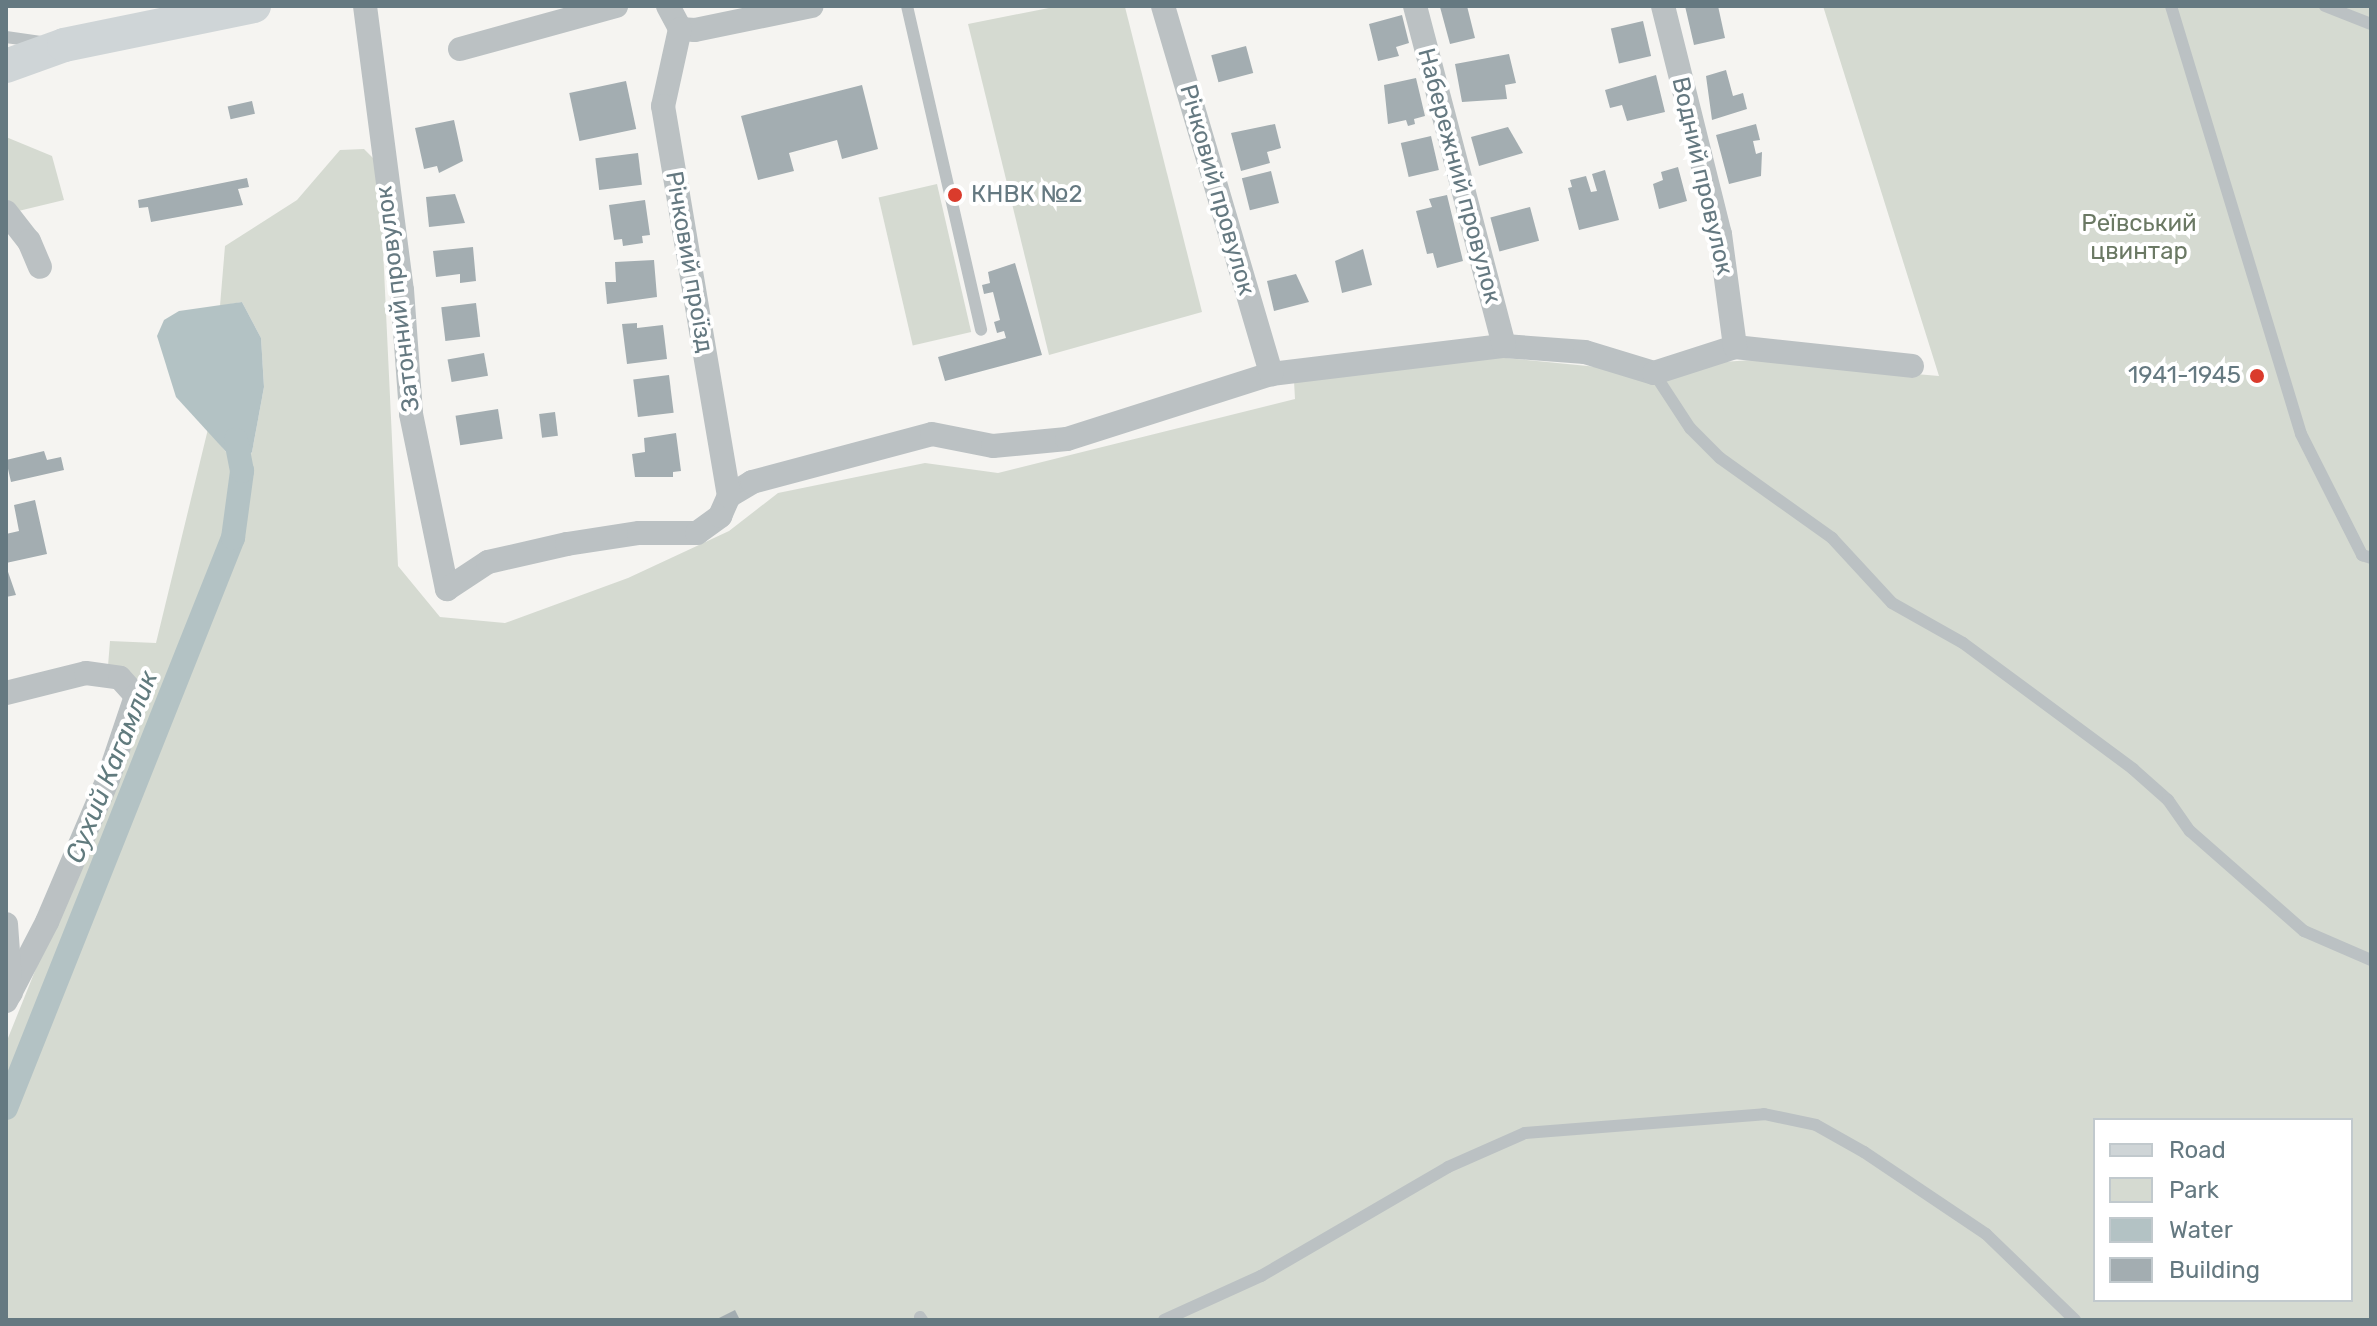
<!DOCTYPE html>
<meta charset="utf-8">
<style>
body{margin:0}
#map{position:relative;width:2377px;height:1326px;overflow:hidden;background:#f5f4f1;font-family:Rubik,sans-serif}
div>[style]{position:absolute}
[style*='--x']{left:calc(var(--x)*1px);top:calc(var(--y)*1px);width:calc(var(--w)*1px);rotate:calc(var(--a)*1deg)}
.green>*{inset:0;background:#d5dad1;transform-origin:0 0}
.water>*{inset:0;background:#b3c2c4}
.canal>*{height:24px;margin:-12px;padding:0 12px;transform-origin:12px;border-radius:12px;background:#b3c2c4}
.building>*{inset:0;background:#a3adb1;transform-origin:0 0}
.lane>*{height:12px;margin:-6px;padding:0 6px;transform-origin:6px;border-radius:6px;background:#bbc1c3}
.street>*{height:24px;margin:-12px;padding:0 12px;transform-origin:12px;border-radius:12px;background:#bbc1c3}
.secondary>*{height:34px;margin:-17px;padding:0 17px;transform-origin:17px;border-radius:17px;background:#cfd5d7}
.dots>*{width:22px;height:22px;translate:-50% -50%;box-sizing:border-box;border:4px solid #fff;border-radius:50%}
span{translate:-50% -50%;white-space:nowrap;text-align:center;line-height:1.15;-webkit-text-stroke:8px #fff;paint-order:stroke}
.street-label{font-size:24px;color:#657981}
.poi-label{font-size:24px;color:#657981}
.left{translate:0 -50%;text-align:left}
.right{translate:-100% -50%;text-align:right}
.park-label{font-size:24px;color:#6b7964}
.water-label{font-size:26px;color:#617b7e;font-style:italic}
.frame{position:absolute;inset:0;border:8px solid #657981;pointer-events:none}
.legend{position:absolute;left:2093px;top:1118px;width:260px;height:184px;box-sizing:border-box;background:#fff;border:2px solid #c1c9cd;margin:0;padding:10px 14px;list-style:none;font-size:24px;color:#657981}
.legend li{display:flex;align-items:center;gap:16px;height:40px}
.legend b{width:40px;border:2px solid #c1c9cd}
</style>
<div id="map">
<div class="green">
<div style="clip-path:polygon(1059px 6px,1125px 7px,1202px 312px,1049px 355px,968px 24px)"></div>
<div style="clip-path:polygon(evenodd,1823px 6px,2371px 6px,2371px 1320px,6px 1320px,6px 1043px,147px 693px,108px 666px,110px 641px,156px 643px,208px 429px,237px 466px,243px 467px,252px 452px,264px 387px,261px 338px,242px 302px,220px 306px,225px 246px,297px 200px,340px 150px,364px 149px,379px 164px,398px 566px,440px 617px,505px 623px,628px 578px,729px 531px,778px 493px,925px 463px,998px 473px,1295px 399px,1294px 381px,1496px 357px,1618px 369px,1752px 360px,1939px 376px,1823px 6px,2095px 1120px,2351px 1120px,2351px 1300px,2095px 1300px,2095px 1120px)"></div>
<div style="clip-path:polygon(6px 137px,52px 156px,64px 200px,6px 214px)"></div>
<div style="left:937px;top:184px;width:152px;height:60px;rotate:77deg"></div>
</div>
<div class="water">
<div style="clip-path:polygon(242px 302px,261px 338px,264px 387px,252px 452px,240px 467px,176px 397px,157px 336px,164px 320px,179px 311px)"></div>
</div>
<div class="canal">
<div style="--x:6;--y:1108;--w:614;--a:-68.29"></div>
<div style="--x:233;--y:538;--w:68;--a:-82.3"></div>
<div style="--x:242;--y:471;--w:32;--a:-101"></div>
</div>
<div class="building">
<div style="clip-path:polygon(1467px 6px,1475px 38px,1450px 44px,1440px 7px)"></div>
<div style="clip-path:polygon(1685px 6px,1718px 6px,1725px 38px,1694px 45px)"></div>
<div style="clip-path:polygon(1402px 15px,1409px 43px,1396px 47px,1399px 56px,1378px 61px,1369px 24px)"></div>
<div style="left:1643px;top:21px;width:36px;height:33px;rotate:77deg"></div>
<div style="left:1246px;top:46px;width:28px;height:36px;rotate:75deg"></div>
<div style="clip-path:polygon(1509px 54px,1516px 83px,1505px 85px,1507px 99px,1462px 102px,1455px 64px)"></div>
<div style="clip-path:polygon(1726px 70px,1733px 96px,1743px 93px,1747px 109px,1712px 120px,1706px 76px)"></div>
<div style="clip-path:polygon(1656px 75px,1665px 112px,1627px 121px,1622px 105px,1610px 108px,1605px 90px)"></div>
<div style="clip-path:polygon(1416px 78px,1425px 116px,1414px 119px,1415px 124px,1408px 126px,1406px 120px,1388px 124px,1384px 85px)"></div>
<div style="left:626px;top:81px;width:49px;height:58px;rotate:78deg"></div>
<div style="clip-path:polygon(862px 85px,878px 149px,842px 159px,837px 140px,789px 153px,794px 171px,758px 180px,741px 116px)"></div>
<div style="left:252px;top:101px;width:13px;height:25px;rotate:77deg"></div>
<div style="clip-path:polygon(454px 120px,463px 161px,439px 173px,437px 166px,424px 169px,415px 128px)"></div>
<div style="clip-path:polygon(1275px 124px,1281px 148px,1267px 152px,1270px 163px,1241px 171px,1231px 133px)"></div>
<div style="clip-path:polygon(1756px 124px,1760px 140px,1753px 141px,1756px 154px,1762px 152px,1761px 176px,1729px 184px,1716px 135px)"></div>
<div style="clip-path:polygon(1508px 127px,1523px 153px,1479px 166px,1471px 137px)"></div>
<div style="left:1431px;top:136px;width:35px;height:31px;rotate:77deg"></div>
<div style="left:638px;top:153px;width:32px;height:43px;rotate:83deg"></div>
<div style="clip-path:polygon(1678px 167px,1687px 201px,1659px 209px,1653px 184px,1663px 180px,1661px 172px)"></div>
<div style="clip-path:polygon(1605px 170px,1619px 220px,1579px 230px,1568px 188px,1572px 187px,1570px 180px,1586px 176px,1591px 192px,1597px 191px,1592px 174px)"></div>
<div style="left:1271px;top:171px;width:33px;height:30px;rotate:76deg"></div>
<div style="clip-path:polygon(247px 178px,249px 187px,238px 189px,243px 205px,151px 222px,148px 207px,139px 208px,138px 200px)"></div>
<div style="clip-path:polygon(455px 194px,465px 223px,429px 227px,426px 197px)"></div>
<div style="clip-path:polygon(1447px 195px,1463px 261px,1437px 268px,1433px 253px,1427px 254px,1416px 211px,1432px 207px,1429px 199px)"></div>
<div style="clip-path:polygon(645px 200px,650px 235px,642px 236px,643px 243px,623px 246px,622px 239px,614px 240px,609px 205px)"></div>
<div style="left:1530px;top:207px;width:35px;height:41px;rotate:75deg"></div>
<div style="clip-path:polygon(473px 247px,476px 281px,460px 283px,460px 274px,436px 277px,433px 251px)"></div>
<div style="clip-path:polygon(1363px 249px,1372px 285px,1342px 293px,1335px 261px)"></div>
<div style="clip-path:polygon(654px 260px,657px 297px,607px 304px,605px 282px,616px 282px,615px 262px)"></div>
<div style="clip-path:polygon(1015px 263px,1042px 355px,945px 381px,938px 357px,1006px 338px,1004px 331px,997px 333px,994px 322px,1000px 320px,993px 292px,984px 294px,982px 285px,990px 283px,988px 272px)"></div>
<div style="clip-path:polygon(1296px 274px,1309px 302px,1274px 311px,1267px 281px)"></div>
<div style="left:476px;top:303px;width:34px;height:35px;rotate:83deg"></div>
<div style="clip-path:polygon(637px 323px,637px 328px,663px 325px,667px 359px,627px 364px,622px 324px)"></div>
<div style="left:484px;top:353px;width:23px;height:37px;rotate:80deg"></div>
<div style="left:669px;top:375px;width:38px;height:36px;rotate:83deg"></div>
<div style="left:498px;top:409px;width:30px;height:43px;rotate:81deg"></div>
<div style="left:555px;top:412px;width:24px;height:16px;rotate:83deg"></div>
<div style="clip-path:polygon(676px 433px,681px 471px,673px 472px,673px 477px,635px 477px,632px 454px,645px 452px,644px 438px)"></div>
<div style="clip-path:polygon(44px 451px,47px 460px,61px 457px,64px 470px,11px 482px,6px 460px)"></div>
<div style="clip-path:polygon(35px 500px,47px 554px,6px 563px,6px 534px,19px 531px,14px 505px)"></div>
<div style="clip-path:polygon(6px 566px,16px 595px,6px 597px)"></div>
<div style="clip-path:polygon(735px 1310px,740px 1320px,715px 1320px)"></div>
</div>
<div class="lane">
<div style="--x:907;--y:6;--w:332;--a:77.1"></div>
<div style="--x:2171;--y:6;--w:447;--a:73.1"></div>
<div style="--x:2301;--y:434;--w:136;--a:63.2"></div>
<div style="--x:2362;--y:555;--w:9;--a:18"></div>
<div style="--x:2325;--y:6;--w:49;--a:21.4"></div>
<div style="--x:6;--y:37;--w:35;--a:8"></div>
<div style="--x:1654;--y:373;--w:66;--a:56.8"></div>
<div style="--x:1690;--y:428;--w:42;--a:45"></div>
<div style="--x:1720;--y:458;--w:138;--a:35.5"></div>
<div style="--x:1832;--y:538;--w:88;--a:47.3"></div>
<div style="--x:1892;--y:603;--w:81;--a:29.4"></div>
<div style="--x:1963;--y:643;--w:212;--a:36.5"></div>
<div style="--x:2133;--y:769;--w:47;--a:41.5"></div>
<div style="--x:2168;--y:800;--w:38;--a:55"></div>
<div style="--x:2190;--y:831;--w:152;--a:41.3"></div>
<div style="--x:2304;--y:931;--w:73;--a:23.4"></div>
<div style="--x:920;--y:1317;--w:4;--a:56"></div>
<div style="--x:1164;--y:1320;--w:107;--a:-24.4"></div>
<div style="--x:1261;--y:1276;--w:216;--a:-30.2"></div>
<div style="--x:1448;--y:1167;--w:84;--a:-23.8"></div>
<div style="--x:1525;--y:1133;--w:240;--a:-4.5"></div>
<div style="--x:1764;--y:1114;--w:53;--a:11.9"></div>
<div style="--x:1816;--y:1125;--w:55;--a:29.4"></div>
<div style="--x:1864;--y:1152;--w:147;--a:33.9"></div>
<div style="--x:1986;--y:1234;--w:124;--a:44"></div>
</div>
<div class="street">
<div style="--x:365;--y:6;--w:286;--a:82.6"></div>
<div style="--x:402;--y:290;--w:124;--a:85.8"></div>
<div style="--x:411;--y:414;--w:179;--a:78.4"></div>
<div style="--x:447;--y:589;--w:49;--a:-33.4"></div>
<div style="--x:488;--y:562;--w:81;--a:-12.8"></div>
<div style="--x:567;--y:544;--w:73;--a:-8.7"></div>
<div style="--x:639;--y:533;--w:58;--a:0"></div>
<div style="--x:697;--y:533;--w:29;--a:-36"></div>
<div style="--x:720;--y:516;--w:22;--a:-66"></div>
<div style="--x:729;--y:496;--w:27;--a:-31"></div>
<div style="--x:752;--y:482;--w:186;--a:-14.9"></div>
<div style="--x:932;--y:434;--w:62;--a:11.1"></div>
<div style="--x:993;--y:446;--w:74;--a:-5.4"></div>
<div style="--x:1067;--y:439;--w:214;--a:-17.7"></div>
<div style="--x:1271;--y:374;--w:235;--a:-6.9"></div>
<div style="--x:1504;--y:346;--w:81;--a:4.2"></div>
<div style="--x:1585;--y:352;--w:72;--a:16.9"></div>
<div style="--x:1654;--y:373;--w:85;--a:-17.8"></div>
<div style="--x:1735;--y:347;--w:178;--a:6.1"></div>
<div style="--x:668;--y:6;--w:26;--a:62"></div>
<div style="--x:680;--y:29;--w:15;--a:4"></div>
<div style="--x:695;--y:30;--w:119;--a:-11.6"></div>
<div style="--x:1163;--y:6;--w:384;--a:73.6"></div>
<div style="--x:1415;--y:6;--w:351;--a:75.3"></div>
<div style="--x:1663;--y:6;--w:235;--a:76"></div>
<div style="--x:1720;--y:234;--w:114;--a:82.4"></div>
<div style="--x:680;--y:29;--w:79;--a:102.4"></div>
<div style="--x:663;--y:106;--w:396;--a:80.4"></div>
<div style="--x:460;--y:49;--w:162;--a:-15.4"></div>
<div style="--x:6;--y:212;--w:37;--a:52"></div>
<div style="--x:29;--y:241;--w:28;--a:67"></div>
<div style="--x:6;--y:693;--w:82;--a:-14"></div>
<div style="--x:86;--y:673;--w:34;--a:8"></div>
<div style="--x:120;--y:678;--w:24;--a:48"></div>
<div style="--x:136;--y:696;--w:88;--a:108.6"></div>
<div style="--x:108;--y:779;--w:155;--a:113.1"></div>
<div style="--x:47;--y:922;--w:89;--a:117.4"></div>
<div style="--x:6;--y:924;--w:69;--a:85.9"></div>
</div>
<div class="secondary">
<div style="--x:6;--y:66;--w:62;--a:-19.9"></div>
<div style="--x:64;--y:45;--w:194;--a:-11.6"></div>
</div>
<div class="dots">
<div style="left:955px;top:195px;background:#da3b2c"></div>
<div style="left:2257px;top:376px;background:#da3b2c"></div>
</div>
<div class="street-label">
<span style="left:1459px;top:176px;rotate:75deg">Набережний провулок</span>
<span style="left:1702px;top:176px;rotate:77deg">Водний провулок</span>
<span style="left:1217px;top:190px;rotate:74deg">Річковий провулок</span>
<span style="left:689px;top:262px;rotate:80deg">Річковий проїзд</span>
<span style="left:398px;top:299px;rotate:-97deg">Затонний провулок</span>
</div>
<div class="poi-label">
<span class="left" style="left:971px;top:195px">КНВК №2</span>
<span class="right" style="left:2241px;top:376px">1941-1945</span>
</div>
<div class="park-label">
<span style="left:2139px;top:238px">Реївський<br>цвинтар</span>
</div>
<div class="water-label">
<span style="left:112px;top:767px;rotate:-68deg">Сухий Кагамлик</span>
</div>
<div class="frame"></div>
<ul class="legend">
<li><b style="height:10px;background:#cfd5d7"></b>Road</li>
<li><b style="height:22px;background:#d5dad1"></b>Park</li>
<li><b style="height:22px;background:#b3c2c4"></b>Water</li>
<li><b style="height:22px;background:#a3adb1"></b>Building</li>
</ul>
</div>
